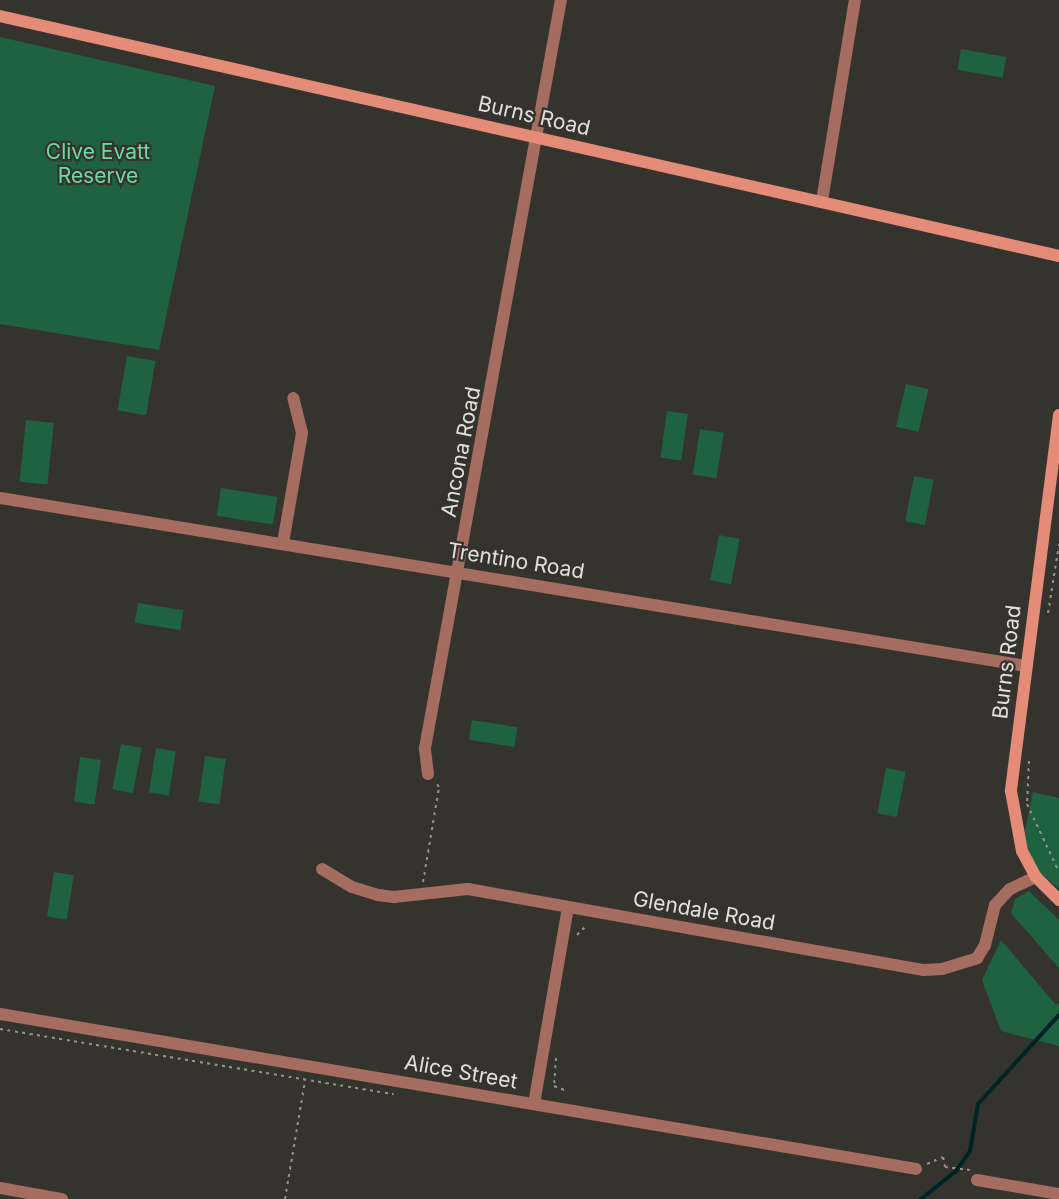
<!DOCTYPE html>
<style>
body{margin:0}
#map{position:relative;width:1059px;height:1199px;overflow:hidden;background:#35332e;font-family:Inter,sans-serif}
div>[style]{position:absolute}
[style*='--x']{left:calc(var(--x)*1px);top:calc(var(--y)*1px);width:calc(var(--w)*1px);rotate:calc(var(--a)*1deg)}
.green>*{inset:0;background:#1e6240;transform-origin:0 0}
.stream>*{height:4px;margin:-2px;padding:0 2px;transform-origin:2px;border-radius:2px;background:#002327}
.path>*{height:2px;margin-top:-1px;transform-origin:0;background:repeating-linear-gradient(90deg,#93928d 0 3px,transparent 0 7.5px)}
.street>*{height:12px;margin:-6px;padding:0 6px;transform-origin:6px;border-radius:6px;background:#a56d60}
.secondary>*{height:12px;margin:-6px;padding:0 6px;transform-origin:6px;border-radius:6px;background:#e48c77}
span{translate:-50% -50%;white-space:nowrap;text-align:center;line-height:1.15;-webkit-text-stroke:4.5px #35332e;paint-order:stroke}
.street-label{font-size:21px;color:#e1e0dc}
.park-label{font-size:21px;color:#6ddc9e}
</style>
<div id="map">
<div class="green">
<div style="clip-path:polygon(0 37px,215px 86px,159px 350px,0 324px)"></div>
<div style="left:961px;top:49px;width:46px;height:21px;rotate:10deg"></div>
<div style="left:127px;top:356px;width:29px;height:55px;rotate:10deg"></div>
<div style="left:906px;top:384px;width:23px;height:44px;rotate:13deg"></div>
<div style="left:667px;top:411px;width:21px;height:47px;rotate:8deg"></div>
<div style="left:26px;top:420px;width:28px;height:62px;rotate:6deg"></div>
<div style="left:700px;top:429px;width:24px;height:46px;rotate:9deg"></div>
<div style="left:914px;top:476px;width:20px;height:46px;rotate:11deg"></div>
<div style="left:221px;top:488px;width:57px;height:28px;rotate:9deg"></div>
<div style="left:719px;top:535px;width:21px;height:46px;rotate:11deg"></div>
<div style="left:138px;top:603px;width:46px;height:20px;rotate:9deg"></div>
<div style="left:472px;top:720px;width:46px;height:20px;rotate:9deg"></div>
<div style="left:121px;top:744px;width:21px;height:46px;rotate:11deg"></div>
<div style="left:156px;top:748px;width:20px;height:45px;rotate:9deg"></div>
<div style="left:205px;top:756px;width:21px;height:46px;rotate:8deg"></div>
<div style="left:80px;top:757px;width:21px;height:45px;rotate:8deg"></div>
<div style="left:886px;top:768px;width:20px;height:46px;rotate:11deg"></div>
<div style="clip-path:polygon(1033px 792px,1059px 798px,1059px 889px,1034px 867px,1024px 836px)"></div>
<div style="left:54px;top:872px;width:20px;height:45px;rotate:9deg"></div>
<div style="clip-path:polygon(1029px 891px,1059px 920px,1059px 968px,1011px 913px,1015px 899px)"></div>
<div style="clip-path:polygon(1001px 940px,1056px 1005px,1059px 1003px,1059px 1046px,1001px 1031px,982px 980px)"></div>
</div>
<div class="stream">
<div style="--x:921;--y:1199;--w:45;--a:-38.7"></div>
<div style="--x:956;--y:1171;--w:24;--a:-55"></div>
<div style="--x:970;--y:1151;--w:48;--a:-80.3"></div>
<div style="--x:978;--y:1104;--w:120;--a:-47.7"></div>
</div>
<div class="path">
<div style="--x:1048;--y:613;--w:70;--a:-80.9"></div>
<div style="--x:1029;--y:761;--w:43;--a:92.7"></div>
<div style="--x:1027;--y:804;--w:75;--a:64.8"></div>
<div style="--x:423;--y:882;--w:96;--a:-80.4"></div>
<div style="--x:439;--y:787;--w:5;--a:-127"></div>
<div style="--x:577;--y:935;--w:13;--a:-45"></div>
<div style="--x:0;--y:1029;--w:399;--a:9.4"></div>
<div style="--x:556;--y:1058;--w:28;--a:94"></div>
<div style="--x:554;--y:1086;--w:14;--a:21"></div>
<div style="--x:927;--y:1164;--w:17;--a:-24"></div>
<div style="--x:943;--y:1157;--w:10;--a:79"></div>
<div style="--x:945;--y:1167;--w:25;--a:7"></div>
<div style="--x:285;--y:1199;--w:120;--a:-80.4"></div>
</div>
<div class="street">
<div style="--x:822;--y:201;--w:204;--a:-80.7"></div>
<div style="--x:0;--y:498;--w:1040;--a:9.3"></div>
<div style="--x:283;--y:543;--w:112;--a:-80.2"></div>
<div style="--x:302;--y:433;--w:36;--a:-104"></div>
<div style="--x:428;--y:774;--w:26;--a:-97"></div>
<div style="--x:425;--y:748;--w:760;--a:-79.7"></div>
<div style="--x:322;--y:869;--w:35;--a:31"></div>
<div style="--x:352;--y:887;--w:27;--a:17"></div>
<div style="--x:378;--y:895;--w:16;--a:7"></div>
<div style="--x:394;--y:897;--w:74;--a:-6.2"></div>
<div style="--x:468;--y:889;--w:463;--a:10.1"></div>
<div style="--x:924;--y:970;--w:18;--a:-3"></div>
<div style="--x:942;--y:969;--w:37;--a:-17"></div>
<div style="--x:977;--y:958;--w:15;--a:-58"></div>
<div style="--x:985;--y:945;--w:41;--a:-76"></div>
<div style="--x:995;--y:905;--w:22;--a:-47"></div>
<div style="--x:1010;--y:889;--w:29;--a:-25"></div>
<div style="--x:0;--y:1014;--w:929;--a:9.6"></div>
<div style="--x:534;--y:1104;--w:200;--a:-80.2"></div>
<div style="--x:977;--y:1180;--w:83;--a:9.7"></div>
<div style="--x:0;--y:1188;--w:63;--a:10.1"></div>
</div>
<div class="secondary">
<div style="--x:0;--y:16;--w:1086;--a:12.77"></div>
<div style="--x:1059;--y:415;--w:379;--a:97.3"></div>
<div style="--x:1011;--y:791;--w:61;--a:79.6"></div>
<div style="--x:1022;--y:851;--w:30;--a:62"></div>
<div style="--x:1036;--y:877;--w:33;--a:45"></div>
</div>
<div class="street-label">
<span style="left:534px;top:116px;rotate:13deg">Burns Road</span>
<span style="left:461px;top:452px;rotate:-79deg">Ancona Road</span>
<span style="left:516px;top:561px;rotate:9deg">Trentino Road</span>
<span style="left:1007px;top:662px;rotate:-83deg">Burns Road</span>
<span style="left:704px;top:911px;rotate:10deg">Glendale Road</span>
<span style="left:461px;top:1072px;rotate:10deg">Alice Street</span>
</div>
<div class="park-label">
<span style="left:98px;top:164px">Clive Evatt<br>Reserve</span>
</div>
</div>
